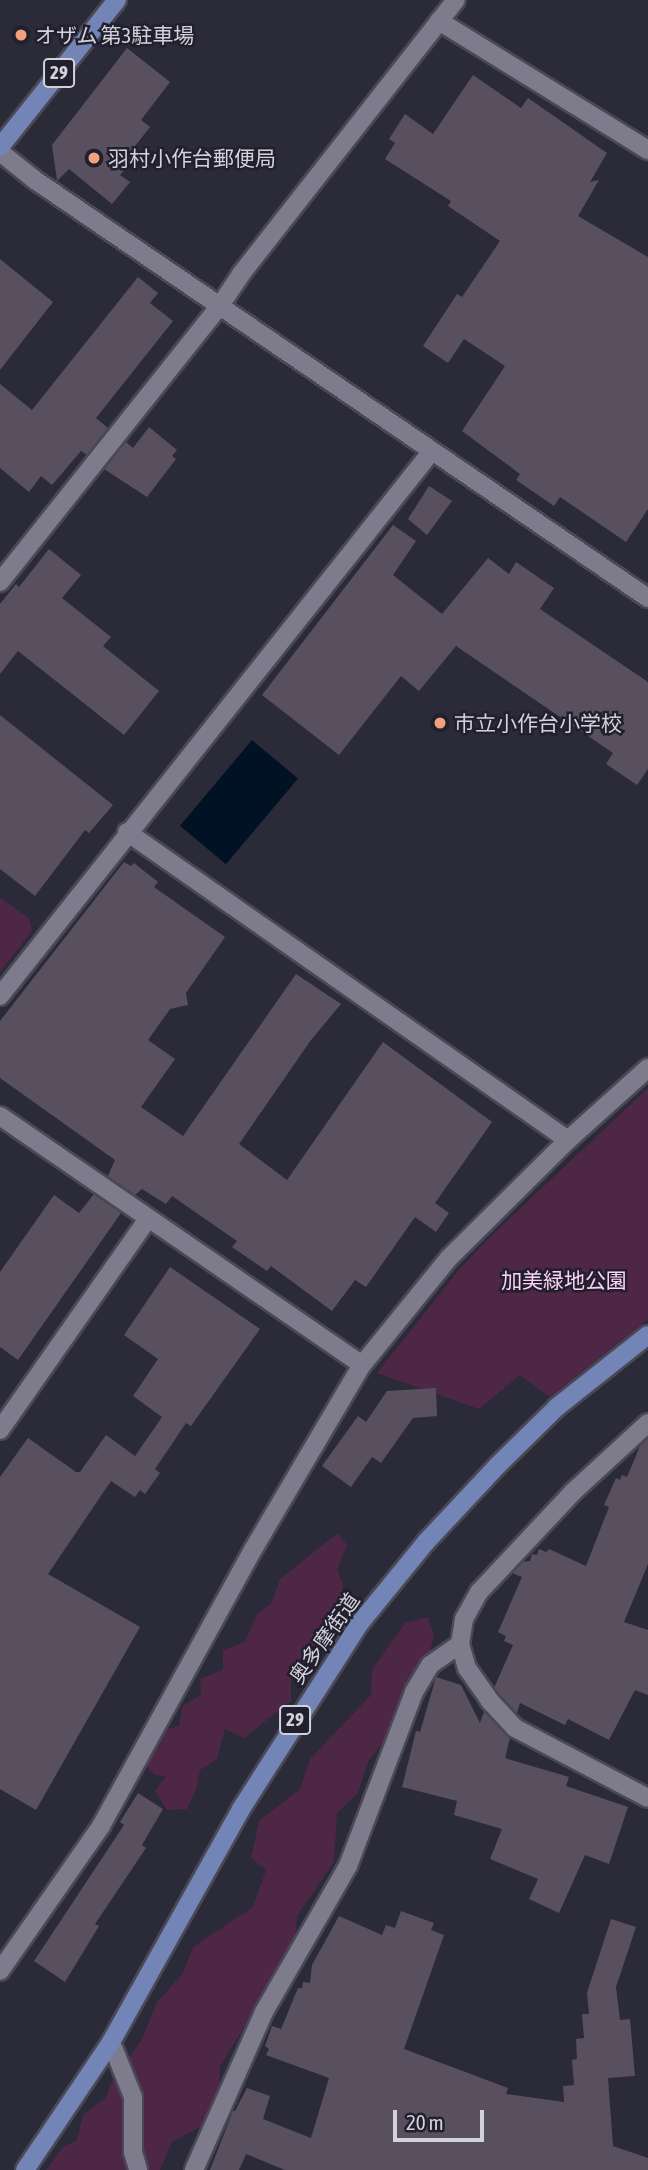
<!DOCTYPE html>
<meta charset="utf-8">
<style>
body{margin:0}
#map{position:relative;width:648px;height:2170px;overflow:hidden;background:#2b2a38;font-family:"Asap Condensed","Noto Sans JP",sans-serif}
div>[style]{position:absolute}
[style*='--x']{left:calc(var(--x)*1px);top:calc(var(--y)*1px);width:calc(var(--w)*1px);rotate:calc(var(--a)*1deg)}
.green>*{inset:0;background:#4d2745}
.water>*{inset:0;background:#001223;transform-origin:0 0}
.building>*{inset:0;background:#59505f}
.roads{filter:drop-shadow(2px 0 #494854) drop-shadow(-2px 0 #494854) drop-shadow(0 2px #494854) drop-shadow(0 -2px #494854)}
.minor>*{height:18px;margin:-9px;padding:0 9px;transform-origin:9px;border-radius:9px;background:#7d7b8c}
.tertiary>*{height:18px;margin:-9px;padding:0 9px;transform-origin:9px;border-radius:9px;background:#7d7b8c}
.primary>*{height:18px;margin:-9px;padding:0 9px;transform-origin:9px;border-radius:9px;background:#7384b7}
.dots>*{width:19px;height:19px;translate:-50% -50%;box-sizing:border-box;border:4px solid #22202e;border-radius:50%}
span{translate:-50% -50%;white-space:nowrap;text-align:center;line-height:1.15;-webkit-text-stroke:5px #22202e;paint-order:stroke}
.shield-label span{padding:2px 5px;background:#22202e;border:2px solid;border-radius:5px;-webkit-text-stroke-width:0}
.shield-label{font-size:19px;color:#d2d2db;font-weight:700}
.poi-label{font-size:21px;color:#d2d2db}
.left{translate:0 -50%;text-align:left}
.park-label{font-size:21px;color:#fcd1f1}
.street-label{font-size:21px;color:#d2d2db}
.scale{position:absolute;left:393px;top:2110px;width:91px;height:32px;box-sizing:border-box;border:4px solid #d2d2db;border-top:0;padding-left:9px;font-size:21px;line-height:24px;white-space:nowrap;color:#d2d2db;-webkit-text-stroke:5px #22202e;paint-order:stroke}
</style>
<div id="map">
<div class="green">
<div style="clip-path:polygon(0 898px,29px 918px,32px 931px,0 972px)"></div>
<div style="clip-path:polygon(648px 1088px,648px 1319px,550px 1397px,520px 1375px,479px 1409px,377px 1373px,457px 1272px,490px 1237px)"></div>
<div style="clip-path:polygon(338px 1533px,347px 1545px,337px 1570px,343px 1584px,339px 1608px,319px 1628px,312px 1657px,291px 1678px,291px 1701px,244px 1738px,225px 1729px,217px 1759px,200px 1770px,196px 1790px,187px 1809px,167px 1810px,155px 1791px,166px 1776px,155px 1775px,145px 1765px,147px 1751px,161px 1746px,161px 1731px,179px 1726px,182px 1706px,201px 1695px,200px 1679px,223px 1670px,223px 1650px,245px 1642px,257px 1614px,272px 1603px,280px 1579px)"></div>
<div style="clip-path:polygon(428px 1617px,434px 1636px,429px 1655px,403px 1687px,398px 1722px,368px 1762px,358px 1793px,337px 1813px,334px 1862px,297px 1916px,295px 1946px,220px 2066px,219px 2095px,200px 2127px,172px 2142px,160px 2170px,46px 2170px,63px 2147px,77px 2140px,83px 2115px,106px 2098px,111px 2083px,142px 2039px,157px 2002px,183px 1973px,193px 1947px,253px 1907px,266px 1870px,251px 1858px,259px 1821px,300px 1789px,310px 1759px,371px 1695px,372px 1670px,405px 1623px)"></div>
</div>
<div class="water">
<div style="left:252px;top:740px;width:60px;height:112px;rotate:40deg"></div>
</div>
<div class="building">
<div style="clip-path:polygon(127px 48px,170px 82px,141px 120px,150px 127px,128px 155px,133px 159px,120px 175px,130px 182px,112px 204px,69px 169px,57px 181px,52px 145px)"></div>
<div style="clip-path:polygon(473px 75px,521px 108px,528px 98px,607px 153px,590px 182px,599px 180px,578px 216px,648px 257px,648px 509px,626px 542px,560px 497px,554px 506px,516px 480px,520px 474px,462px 431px,505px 366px,464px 339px,448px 363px,423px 346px,457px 294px,462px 297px,500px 241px,448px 206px,451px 201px,385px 159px,395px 143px,389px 139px,405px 114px,433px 134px)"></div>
<div style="clip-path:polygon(0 259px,53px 302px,0 370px)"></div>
<div style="clip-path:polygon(138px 277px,158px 293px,150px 303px,173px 321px,96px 418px,108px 428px,87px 455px,81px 451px,52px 485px,41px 476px,29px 492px,0 468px,0 384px,32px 410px)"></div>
<div style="clip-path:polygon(149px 427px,177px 450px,172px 456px,176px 459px,147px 497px,104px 469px,126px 442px,133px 448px)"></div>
<div style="clip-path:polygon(429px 486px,452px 501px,427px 535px,408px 519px)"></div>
<div style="clip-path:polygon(393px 525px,416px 541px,393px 575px,442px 614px,488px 558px,509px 574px,516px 562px,554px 588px,540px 609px,648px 682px,648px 769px,637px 785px,606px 764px,613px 753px,456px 646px,419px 691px,401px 676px,339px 755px,262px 695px)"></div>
<div style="clip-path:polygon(49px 549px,81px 575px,62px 598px,111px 637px,103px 646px,159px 691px,124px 735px,18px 651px,0 674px,0 604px,16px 584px,19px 587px)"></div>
<div style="clip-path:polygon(0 715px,113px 805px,89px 833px,85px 830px,35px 896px,0 869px)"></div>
<div style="clip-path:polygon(124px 862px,131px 866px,134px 863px,158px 882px,154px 887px,225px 937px,186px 993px,188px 1005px,170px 1009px,148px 1040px,175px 1059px,141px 1107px,183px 1136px,296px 974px,341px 1004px,311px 1040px,239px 1144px,287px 1180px,383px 1042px,492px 1122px,435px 1203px,449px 1213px,436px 1232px,415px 1217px,366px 1287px,355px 1280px,332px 1311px,271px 1266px,267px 1271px,232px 1247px,237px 1241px,172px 1196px,166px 1204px,142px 1189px,135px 1195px,108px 1176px,115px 1160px,0 1078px,0 1021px)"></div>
<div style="clip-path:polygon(94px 1194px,121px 1213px,18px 1360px,0 1347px,0 1272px,54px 1195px,79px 1213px)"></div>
<div style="clip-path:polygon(170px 1267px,260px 1329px,191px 1426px,186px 1423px,155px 1469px,160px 1473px,145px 1494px,140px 1490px,135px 1497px,111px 1481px,48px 1574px,140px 1627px,36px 1810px,0 1789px,0 1477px,28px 1438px,76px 1472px,80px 1472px,106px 1435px,135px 1456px,162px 1417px,133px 1396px,158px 1359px,124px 1335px)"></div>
<div style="clip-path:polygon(436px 1388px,437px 1416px,413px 1418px,381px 1463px,372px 1457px,351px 1487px,322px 1466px,358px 1416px,366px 1422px,387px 1391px)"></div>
<div style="clip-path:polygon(648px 1438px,648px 1564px,624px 1622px,648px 1630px,648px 1695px,635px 1690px,609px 1740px,568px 1719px,565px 1725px,520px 1703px,517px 1713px,494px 1688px,513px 1645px,504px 1641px,506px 1636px,498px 1632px,522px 1577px,512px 1573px,523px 1562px,530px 1561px,532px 1554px,537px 1555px,539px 1549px,546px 1552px,549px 1549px,586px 1566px,609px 1507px,604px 1505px,616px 1478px,620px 1480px,622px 1475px,627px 1477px,640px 1446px)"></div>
<div style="clip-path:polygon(436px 1677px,461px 1685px,480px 1723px,484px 1712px,510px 1738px,505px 1758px,569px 1777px,566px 1786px,628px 1807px,609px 1864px,585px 1855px,559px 1913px,529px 1899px,538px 1879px,490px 1859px,502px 1829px,454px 1815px,457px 1801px,402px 1787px,416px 1731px,420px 1732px)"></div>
<div style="clip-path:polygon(138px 1793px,163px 1809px,142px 1845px,146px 1848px,95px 1924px,99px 1926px,65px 1982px,34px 1961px,124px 1825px,120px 1822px)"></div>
<div style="clip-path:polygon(401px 1911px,434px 1923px,431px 1930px,444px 1935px,404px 2049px,508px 2088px,506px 2094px,564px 2102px,563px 2086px,574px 2085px,572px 2060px,577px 2059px,576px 2039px,584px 2038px,582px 2014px,589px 2014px,587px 1993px,611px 1919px,636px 1927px,616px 1987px,620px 2020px,630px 2019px,635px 2076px,608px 2078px,613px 2146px,648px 2158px,648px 2170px,285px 2170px,246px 2154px,239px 2170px,210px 2170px,233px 2111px,235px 2111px,247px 2088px,270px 2096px,263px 2119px,311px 2138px,329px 2078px,266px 2055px,269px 2049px,265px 2046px,272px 2026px,281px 2029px,298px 1988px,302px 1988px,303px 1982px,310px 1983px,312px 1965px,339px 1916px,382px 1935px,386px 1925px,395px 1928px)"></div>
</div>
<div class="roads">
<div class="minor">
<div style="--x:439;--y:21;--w:246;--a:31.7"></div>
<div style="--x:0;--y:582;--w:352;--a:-51.5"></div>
<div style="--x:219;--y:307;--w:40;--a:-56"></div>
<div style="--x:241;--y:274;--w:348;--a:-51.9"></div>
<div style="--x:127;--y:832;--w:538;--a:34.93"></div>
<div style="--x:0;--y:996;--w:694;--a:-51.61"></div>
<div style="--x:0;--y:1116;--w:439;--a:34.5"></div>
<div style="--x:648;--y:1423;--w:102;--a:137.4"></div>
<div style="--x:573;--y:1492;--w:137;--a:133.2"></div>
<div style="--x:479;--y:1592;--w:31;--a:119"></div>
<div style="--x:464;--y:1619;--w:25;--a:99"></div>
<div style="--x:460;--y:1644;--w:25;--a:74"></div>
<div style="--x:467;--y:1668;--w:39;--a:55"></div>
<div style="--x:489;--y:1700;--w:38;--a:47"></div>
<div style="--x:515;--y:1728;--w:150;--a:27.8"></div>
<div style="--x:0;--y:1430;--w:258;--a:-55"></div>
<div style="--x:111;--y:2042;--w:59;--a:68.2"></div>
<div style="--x:133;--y:2097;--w:55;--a:90"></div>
<div style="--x:133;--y:2152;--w:19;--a:74"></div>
<div style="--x:194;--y:2170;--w:173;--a:-66.1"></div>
<div style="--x:264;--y:2012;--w:168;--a:-60.1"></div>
<div style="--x:348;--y:1866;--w:186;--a:-69.2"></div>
<div style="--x:414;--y:1692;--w:31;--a:-59"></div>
<div style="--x:430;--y:1665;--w:37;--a:-35"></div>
</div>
<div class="tertiary">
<div style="--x:0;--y:152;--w:45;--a:38.7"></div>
<div style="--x:35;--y:180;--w:742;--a:34.29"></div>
<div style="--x:0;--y:1971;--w:177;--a:-55.1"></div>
<div style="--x:101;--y:1826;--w:317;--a:-61.2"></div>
<div style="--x:254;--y:1548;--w:212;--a:-59.5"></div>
<div style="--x:362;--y:1365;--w:138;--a:-50.9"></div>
<div style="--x:449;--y:1258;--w:168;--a:-44.8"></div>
<div style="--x:568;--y:1140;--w:108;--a:-42"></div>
</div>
<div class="primary">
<div style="--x:0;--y:147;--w:188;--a:-51.5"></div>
<div style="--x:25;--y:2170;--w:154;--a:-56.1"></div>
<div style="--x:111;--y:2042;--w:267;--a:-60.8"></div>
<div style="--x:241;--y:1809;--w:221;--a:-57.4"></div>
<div style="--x:360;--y:1623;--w:104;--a:-50.8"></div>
<div style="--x:426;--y:1542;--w:105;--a:-46.9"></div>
<div style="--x:498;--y:1465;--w:83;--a:-44.5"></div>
<div style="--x:557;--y:1407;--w:116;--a:-38.4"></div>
</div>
</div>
<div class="dots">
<div style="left:21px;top:35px;background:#f1a17d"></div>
<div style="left:94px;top:158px;background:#f1a17d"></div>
<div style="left:440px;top:723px;background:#f1a17d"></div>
</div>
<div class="shield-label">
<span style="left:59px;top:73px">29</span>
<span style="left:295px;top:1720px">29</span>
</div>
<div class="poi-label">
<span class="left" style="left:35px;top:35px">オザム 第3駐車場</span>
<span class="left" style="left:108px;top:158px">羽村小作台郵便局</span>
<span class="left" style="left:454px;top:723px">市立小作台小学校</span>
</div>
<div class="park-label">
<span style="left:564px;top:1280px">加美緑地公園</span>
</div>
<div class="street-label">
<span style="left:324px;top:1638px;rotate:-55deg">奥多摩街道</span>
</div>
<div class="scale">20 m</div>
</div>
